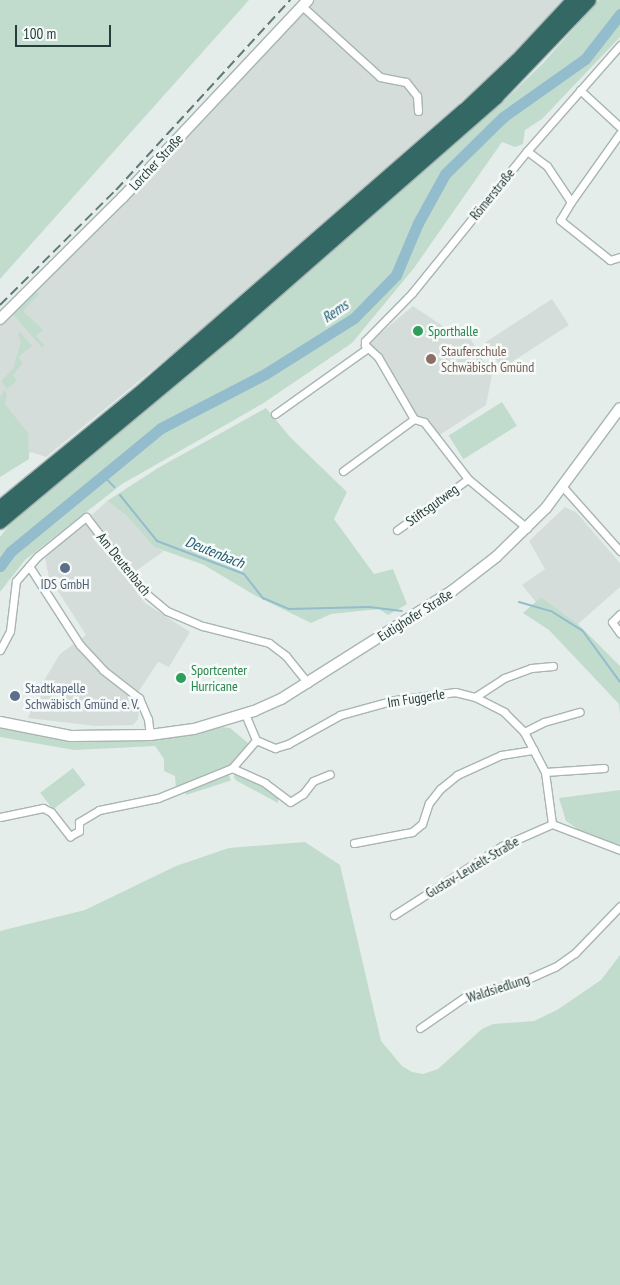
<!DOCTYPE html>
<meta charset="utf-8">
<style>
body{margin:0}
#map{position:relative;width:620px;height:1285px;overflow:hidden;background:#e5edeb;font-family:"PT Sans Narrow",sans-serif}
div>[style]{position:absolute}
[style*='--x']{left:calc(var(--x)*1px);top:calc(var(--y)*1px);width:calc(var(--w)*1px);rotate:calc(var(--a)*1deg)}
.built>*{inset:0;background:#d4ddda;transform-origin:0 0}
.green>*{inset:0;background:#c1dccc;transform-origin:0 0}
.stream>*{height:2px;margin:-1px;padding:0 1px;transform-origin:1px;border-radius:1px;background:#93bccd}
.river>*{height:11px;margin:-5.5px;padding:0 5.5px;transform-origin:5.5px;border-radius:5.5px;background:#93bccd}
.roads{filter:drop-shadow(1px 0 #a8b5b3) drop-shadow(-1px 0 #a8b5b3) drop-shadow(0 1px #a8b5b3) drop-shadow(0 -1px #a8b5b3)}
.street>*{height:7px;margin:-3.5px;padding:0 3.5px;transform-origin:3.5px;border-radius:3.5px;background:#fff}
.secondary>*{height:10px;margin:-5px;padding:0 5px;transform-origin:5px;border-radius:5px;background:#fff}
.highway>*{height:14px;margin:-7px;padding:0 7px;transform-origin:7px;border-radius:7px;background:#346864}
.rail>*{height:2px;margin-top:-1px;transform-origin:0;background:repeating-linear-gradient(90deg,#617976 0 10px,transparent 0 15px)}
.dots>*{width:14px;height:14px;translate:-50% -50%;box-sizing:border-box;border:2px solid #f6faf8;border-radius:50%}
span{translate:-50% -50%;white-space:nowrap;text-align:center;line-height:1.15;-webkit-text-stroke:5px #f6faf8;paint-order:stroke}
.street-label{font-size:14px;color:#263e3b}
.leisure-label{font-size:14px;color:#27864d}
.left{translate:0 -50%;text-align:left}
.education-label{font-size:14px;color:#785e54}
.service-label{font-size:14px;color:#4e5e75}
.water-label{font-size:15px;color:#255d75;font-style:italic}
.scale{position:absolute;left:15px;top:25px;width:96px;height:22px;box-sizing:border-box;border:2px solid #263e3b;border-top:0;padding-left:6px;font-size:15px;line-height:18px;white-space:nowrap;color:#263e3b;-webkit-text-stroke:4px #f6faf8;paint-order:stroke}
</style>
<div id="map">
<div class="built">
<div style="clip-path:polygon(314px 0,565px 0,501px 67px,182px 346px,46px 457px,31px 452px,0 475px,0 325px,76px 250px)"></div>
<div style="left:552px;top:299px;width:31px;height:80px;rotate:57deg"></div>
<div style="clip-path:polygon(413px 306px,453px 333px,470px 338px,492px 375px,486px 405px,438px 436px,411px 413px,370px 342px)"></div>
<div style="clip-path:polygon(107px 501px,126px 515px,154px 547px,164px 551px,126px 578px,145px 603px,190px 632px,169px 667px,158px 662px,133px 700px,139px 710px,138px 719px,133px 725px,95px 726px,28px 718px,39px 689px,60px 654px,86px 635px,49px 577px,45px 558px)"></div>
<div style="clip-path:polygon(565px 507px,576px 512px,620px 563px,620px 587px,578px 624px,541px 597px,536px 602px,522px 585px,545px 569px,529px 541px)"></div>
</div>
<div class="green">
<div style="clip-path:polygon(0 0,249px 0,0 279px)"></div>
<div style="clip-path:polygon(599px 0,620px 0,620px 37px,542px 119px,525px 130px,523px 144px,515px 147px,502px 142px,414px 268px,352px 343px,262px 404px,122px 484px,25px 560px,0 592px,0 537px,13px 520px,500px 105px,543px 63px)"></div>
<div style="clip-path:polygon(36px 291px,39px 294px,23px 311px,43px 330px,36px 336px,44px 345px,42px 348px,13px 314px)"></div>
<div style="clip-path:polygon(20px 332px,32px 346px,18px 357px,23px 363px,13px 375px,17px 381px,7px 389px,1px 381px,13px 369px,21px 342px,18px 334px)"></div>
<div style="clip-path:polygon(4px 390px,7px 394px,5px 404px,28px 433px,29px 459px,0 477px,0 398px)"></div>
<div style="left:502px;top:402px;width:28px;height:63px;rotate:58deg"></div>
<div style="clip-path:polygon(266px 408px,290px 437px,347px 492px,334px 519px,374px 574px,393px 569px,407px 604px,388px 615px,379px 609px,331px 614px,311px 623px,256px 596px,204px 565px,154px 547px,126px 515px,107px 501px,158px 468px)"></div>
<div style="clip-path:polygon(541px 597px,578px 624px,620px 666px,620px 715px,619px 704px,549px 630px,523px 613px)"></div>
<div style="clip-path:polygon(222px 727px,230px 728px,248px 743px,239px 759px,229px 767px,176px 790px,175px 776px,164px 771px,164px 759px,155px 746px,74px 750px,0 737px,0 728px,61px 740px,125px 742px,178px 737px)"></div>
<div style="left:73px;top:768px;width:21px;height:41px;rotate:53deg"></div>
<div style="clip-path:polygon(235px 771px,278px 794px,278px 803px,237px 781px,234px 778px)"></div>
<div style="left:228px;top:772px;width:9px;height:47px;rotate:72deg"></div>
<div style="clip-path:polygon(620px 790px,620px 845px,588px 836px,566px 821px,559px 798px)"></div>
<div style="clip-path:polygon(305px 842px,340px 865px,381px 1041px,402px 1066px,412px 1072px,423px 1074px,438px 1069px,482px 1029px,493px 1024px,534px 1021px,557px 1010px,601px 980px,620px 955px,620px 1285px,0 1285px,0 931px,85px 910px,176px 866px,229px 848px)"></div>
</div>
<div class="stream">
<div style="--x:102;--y:474;--w:18;--a:47"></div>
<div style="--x:120;--y:495;--w:59;--a:51.2"></div>
<div style="--x:157;--y:541;--w:93;--a:20.8"></div>
<div style="--x:244;--y:574;--w:31;--a:52"></div>
<div style="--x:263;--y:598;--w:28;--a:23"></div>
<div style="--x:289;--y:609;--w:80;--a:-1.4"></div>
<div style="--x:369;--y:607;--w:33;--a:7"></div>
<div style="--x:519;--y:602;--w:33;--a:16"></div>
<div style="--x:551;--y:611;--w:36;--a:32"></div>
<div style="--x:582;--y:630;--w:64;--a:53.8"></div>
</div>
<div class="river">
<div style="--x:0;--y:566;--w:17;--a:-54"></div>
<div style="--x:10;--y:552;--w:195;--a:-39.4"></div>
<div style="--x:161;--y:428;--w:117;--a:-27.4"></div>
<div style="--x:265;--y:374;--w:105;--a:-32.2"></div>
<div style="--x:354;--y:318;--w:60;--a:-45.7"></div>
<div style="--x:396;--y:275;--w:56;--a:-67.1"></div>
<div style="--x:418;--y:223;--w:56;--a:-61.1"></div>
<div style="--x:445;--y:174;--w:81;--a:-44.5"></div>
<div style="--x:503;--y:117;--w:100;--a:-35.3"></div>
<div style="--x:585;--y:59;--w:57;--a:-52.1"></div>
</div>
<div class="roads">
<div class="street">
<div style="--x:302;--y:6;--w:105;--a:42.3"></div>
<div style="--x:380;--y:77;--w:26;--a:11"></div>
<div style="--x:406;--y:82;--w:18;--a:52"></div>
<div style="--x:417;--y:96;--w:15;--a:86"></div>
<div style="--x:580;--y:90;--w:54;--a:42.8"></div>
<div style="--x:527;--y:151;--w:25;--a:37"></div>
<div style="--x:547;--y:166;--w:43;--a:56.3"></div>
<div style="--x:571;--y:202;--w:21;--a:121"></div>
<div style="--x:560;--y:220;--w:64;--a:38.7"></div>
<div style="--x:610;--y:260;--w:10;--a:-17"></div>
<div style="--x:571;--y:202;--w:85;--a:-54.6"></div>
<div style="--x:275;--y:414;--w:114;--a:-35.4"></div>
<div style="--x:414;--y:419;--w:10;--a:17"></div>
<div style="--x:424;--y:422;--w:72;--a:52.3"></div>
<div style="--x:468;--y:479;--w:77;--a:39.7"></div>
<div style="--x:343;--y:471;--w:88;--a:-36.2"></div>
<div style="--x:414;--y:419;--w:72;--a:-120.1"></div>
<div style="--x:378;--y:357;--w:18;--a:-137"></div>
<div style="--x:365;--y:345;--w:4;--a:-90"></div>
<div style="--x:365;--y:341;--w:67;--a:-45.6"></div>
<div style="--x:412;--y:293;--w:183;--a:-51"></div>
<div style="--x:527;--y:151;--w:141;--a:-48.7"></div>
<div style="--x:563;--y:487;--w:86;--a:48.3"></div>
<div style="--x:397;--y:530;--w:87;--a:-35.7"></div>
<div style="--x:29;--y:566;--w:94;--a:57.2"></div>
<div style="--x:80;--y:645;--w:34;--a:47"></div>
<div style="--x:103;--y:670;--w:46;--a:37.9"></div>
<div style="--x:139;--y:698;--w:23;--a:67"></div>
<div style="--x:148;--y:719;--w:16;--a:83"></div>
<div style="--x:620;--y:614;--w:11;--a:135"></div>
<div style="--x:612;--y:622;--w:14;--a:54"></div>
<div style="--x:0;--y:650;--w:21;--a:-62"></div>
<div style="--x:10;--y:631;--w:50;--a:-83.2"></div>
<div style="--x:16;--y:581;--w:33;--a:-49"></div>
<div style="--x:38;--y:556;--w:62;--a:-39.1"></div>
<div style="--x:86;--y:517;--w:93;--a:52.4"></div>
<div style="--x:143;--y:591;--w:31;--a:40"></div>
<div style="--x:167;--y:611;--w:39;--a:23"></div>
<div style="--x:203;--y:626;--w:68;--a:14.4"></div>
<div style="--x:269;--y:643;--w:21;--a:37"></div>
<div style="--x:286;--y:656;--w:35;--a:51"></div>
<div style="--x:475;--y:697;--w:35;--a:-33"></div>
<div style="--x:504;--y:678;--w:29;--a:-20"></div>
<div style="--x:531;--y:668;--w:22;--a:-5"></div>
<div style="--x:245;--y:714;--w:28;--a:67"></div>
<div style="--x:256;--y:740;--w:21;--a:23"></div>
<div style="--x:275;--y:748;--w:14;--a:-17"></div>
<div style="--x:288;--y:744;--w:60;--a:-29.1"></div>
<div style="--x:340;--y:715;--w:57;--a:-15.3"></div>
<div style="--x:395;--y:700;--w:61;--a:-7.6"></div>
<div style="--x:455;--y:692;--w:21;--a:14"></div>
<div style="--x:475;--y:697;--w:33;--a:27"></div>
<div style="--x:504;--y:712;--w:28;--a:45"></div>
<div style="--x:524;--y:732;--w:45;--a:62.3"></div>
<div style="--x:545;--y:772;--w:52;--a:82.3"></div>
<div style="--x:552;--y:824;--w:73;--a:20.9"></div>
<div style="--x:524;--y:732;--w:22;--a:-27"></div>
<div style="--x:544;--y:722;--w:37;--a:-16"></div>
<div style="--x:232;--y:768;--w:36;--a:24"></div>
<div style="--x:265;--y:783;--w:31;--a:37"></div>
<div style="--x:290;--y:802;--w:15;--a:-32"></div>
<div style="--x:303;--y:794;--w:16;--a:-52"></div>
<div style="--x:313;--y:781;--w:18;--a:-22"></div>
<div style="--x:545;--y:772;--w:59;--a:-3.9"></div>
<div style="--x:0;--y:817;--w:44;--a:-11.8"></div>
<div style="--x:43;--y:808;--w:9;--a:27"></div>
<div style="--x:51;--y:812;--w:31;--a:52"></div>
<div style="--x:70;--y:836;--w:10;--a:-29"></div>
<div style="--x:79;--y:831;--w:9;--a:-90"></div>
<div style="--x:79;--y:822;--w:23;--a:-31"></div>
<div style="--x:99;--y:810;--w:60;--a:-11.5"></div>
<div style="--x:158;--y:798;--w:80;--a:-22.1"></div>
<div style="--x:232;--y:768;--w:37;--a:-49"></div>
<div style="--x:354;--y:843;--w:59;--a:-10.7"></div>
<div style="--x:412;--y:832;--w:13;--a:-39"></div>
<div style="--x:422;--y:824;--w:22;--a:-72"></div>
<div style="--x:429;--y:803;--w:18;--a:-52"></div>
<div style="--x:440;--y:789;--w:22;--a:-39"></div>
<div style="--x:457;--y:775;--w:48;--a:-24.4"></div>
<div style="--x:501;--y:755;--w:33;--a:-9"></div>
<div style="--x:394;--y:915;--w:128;--a:-32.6"></div>
<div style="--x:502;--y:846;--w:55;--a:-23.7"></div>
<div style="--x:420;--y:1028;--w:56;--a:-34.8"></div>
<div style="--x:466;--y:996;--w:59;--a:-14.7"></div>
<div style="--x:523;--y:981;--w:35;--a:-24"></div>
<div style="--x:555;--y:967;--w:24;--a:-35"></div>
<div style="--x:575;--y:953;--w:65;--a:-46.2"></div>
</div>
<div class="secondary">
<div style="--x:0;--y:319;--w:172;--a:-44.8"></div>
<div style="--x:122;--y:198;--w:272;--a:-46.8"></div>
<div style="--x:0;--y:722;--w:72;--a:11.2"></div>
<div style="--x:71;--y:736;--w:79;--a:-0.7"></div>
<div style="--x:150;--y:735;--w:44;--a:-7.8"></div>
<div style="--x:194;--y:729;--w:63;--a:-16.7"></div>
<div style="--x:254;--y:711;--w:30;--a:-24"></div>
<div style="--x:281;--y:699;--w:202;--a:-32.3"></div>
<div style="--x:452;--y:591;--w:56;--a:-37.7"></div>
<div style="--x:496;--y:557;--w:70;--a:-44.4"></div>
<div style="--x:546;--y:508;--w:124;--a:-53.5"></div>
</div>
<div class="highway">
<div style="--x:0;--y:508;--w:189;--a:-39.4"></div>
<div style="--x:146;--y:388;--w:422;--a:-41.1"></div>
<div style="--x:464;--y:111;--w:74;--a:-43.4"></div>
<div style="--x:518;--y:60;--w:82;--a:-47"></div>
<div style="--x:0;--y:522;--w:297;--a:-39.8"></div>
<div style="--x:228;--y:332;--w:356;--a:-41.2"></div>
<div style="--x:496;--y:97;--w:134;--a:-46.2"></div>
</div>
</div>
<div class="rail">
<div style="--x:0;--y:305;--w:163;--a:-44.8"></div>
<div style="--x:116;--y:190;--w:258;--a:-47.5"></div>
</div>
<div class="dots">
<div style="left:418px;top:331px;background:#2e9e5b"></div>
<div style="left:431px;top:359px;background:#8d6e63"></div>
<div style="left:65px;top:568px;background:#5c6f8a"></div>
<div style="left:181px;top:678px;background:#2e9e5b"></div>
<div style="left:15px;top:696px;background:#5c6f8a"></div>
</div>
<div class="street-label">
<span style="left:156px;top:162px;rotate:-47deg">Lorcher Straße</span>
<span style="left:492px;top:194px;rotate:-51deg">Römerstraße</span>
<span style="left:432px;top:505px;rotate:-36deg">Stiftsgutweg</span>
<span style="left:124px;top:564px;rotate:51deg">Am Deutenbach</span>
<span style="left:415px;top:615px;rotate:-32deg">Eutighofer Straße</span>
<span style="left:416px;top:698px;rotate:-9deg">Im Fuggerle</span>
<span style="left:472px;top:867px;rotate:-31deg">Gustav-Leutelt-Straße</span>
<span style="left:498px;top:988px;rotate:-18deg">Waldsiedlung</span>
</div>
<div class="leisure-label">
<span class="left" style="left:428px;top:331px">Sporthalle</span>
<span class="left" style="left:191px;top:678px">Sportcenter<br>Hurricane</span>
</div>
<div class="education-label">
<span class="left" style="left:441px;top:359px">Stauferschule<br>Schwäbisch Gmünd</span>
</div>
<div class="service-label">
<span style="left:65px;top:584px">IDS GmbH</span>
<span class="left" style="left:25px;top:696px">Stadtkapelle<br>Schwäbisch Gmünd e. V.</span>
</div>
<div class="water-label">
<span style="left:335px;top:311px;rotate:-35deg">Rems</span>
<span style="left:215px;top:552px;rotate:22deg">Deutenbach</span>
</div>
<div class="scale">100 m</div>
</div>
